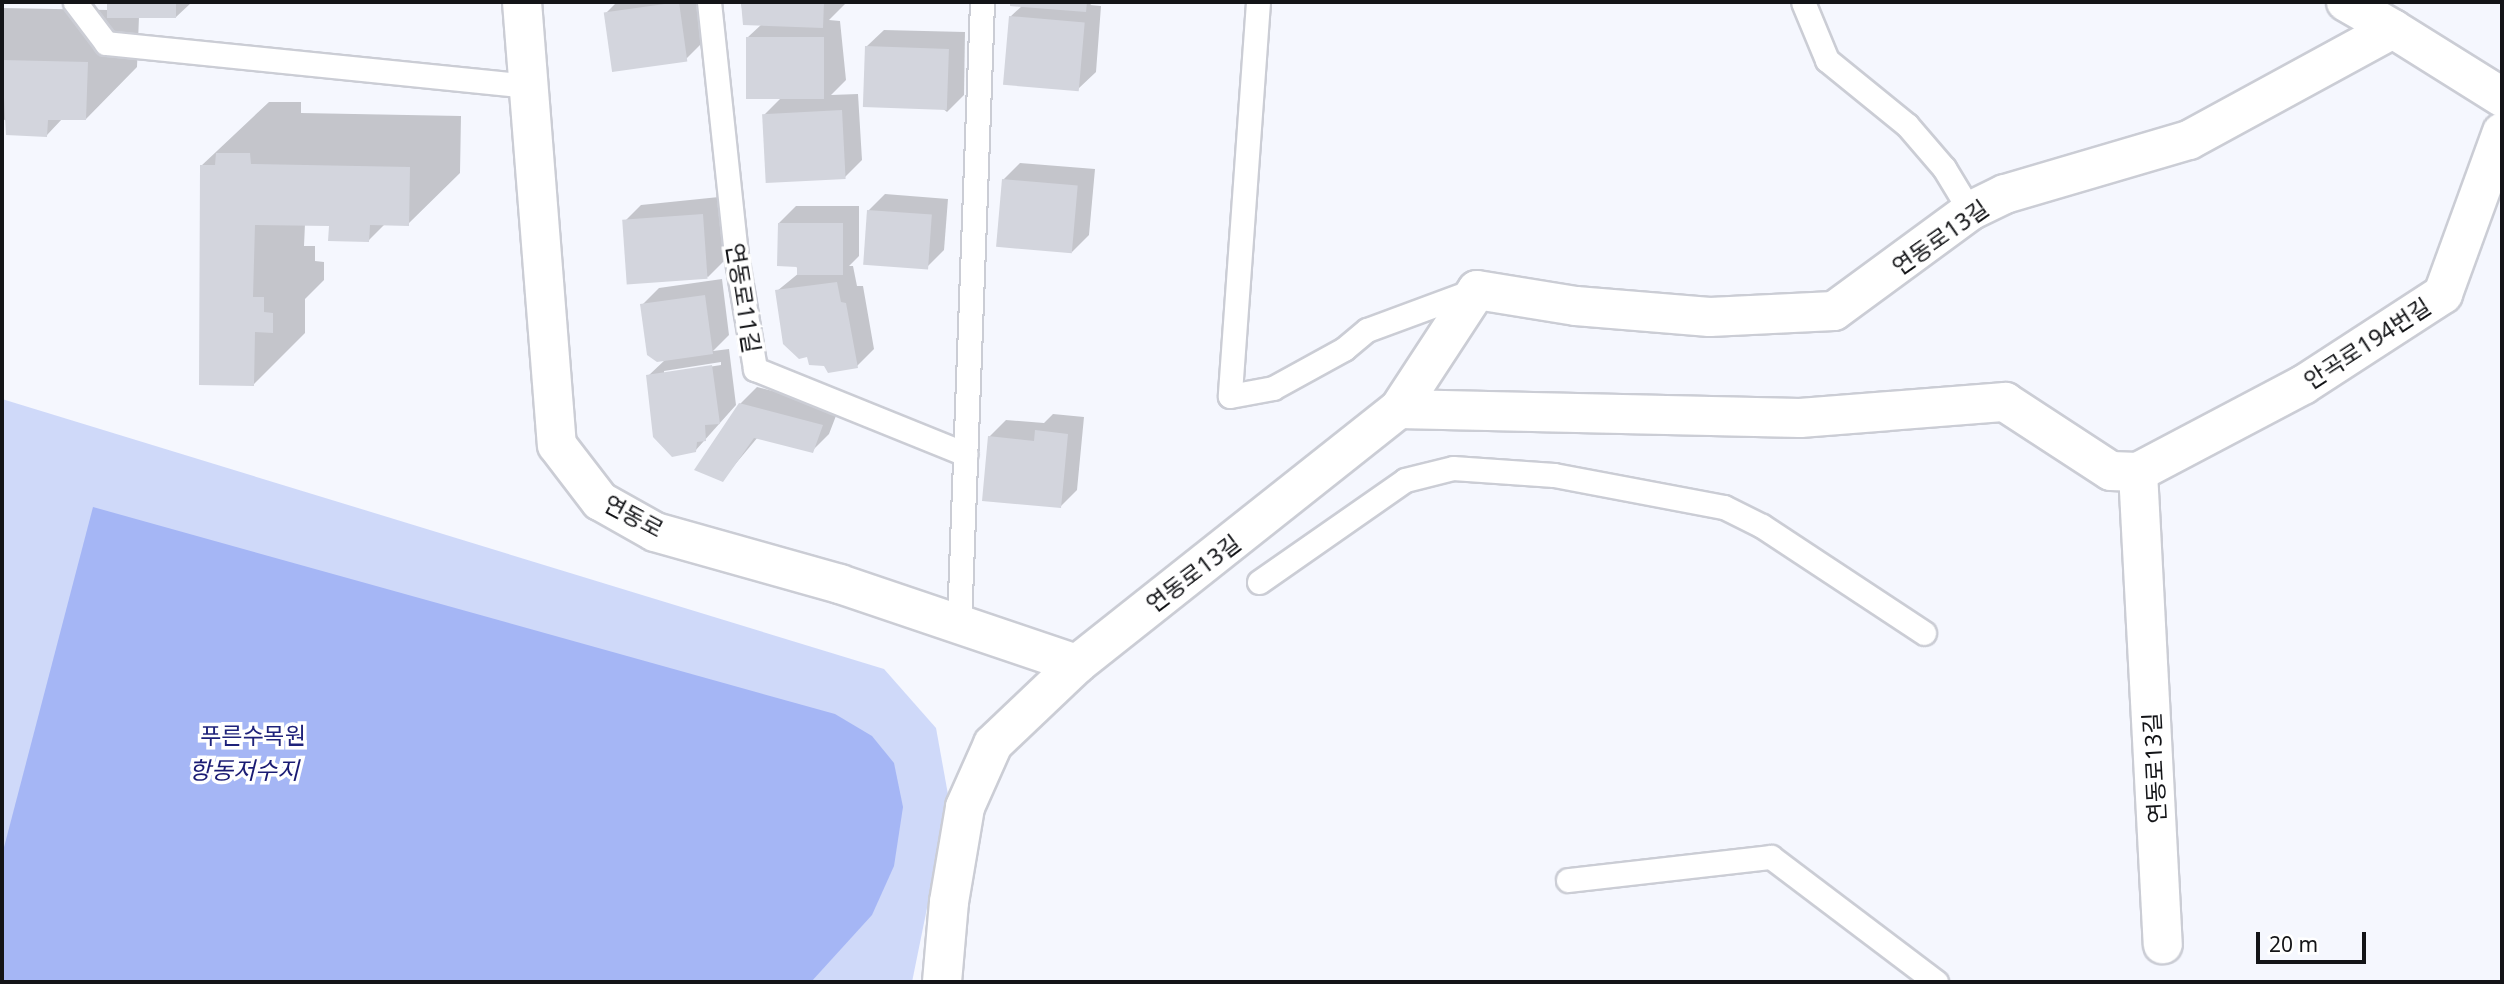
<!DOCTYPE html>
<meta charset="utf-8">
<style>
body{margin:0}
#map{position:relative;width:2504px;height:984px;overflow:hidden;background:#f5f7fe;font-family:"Noto Sans","Noto Sans KR",sans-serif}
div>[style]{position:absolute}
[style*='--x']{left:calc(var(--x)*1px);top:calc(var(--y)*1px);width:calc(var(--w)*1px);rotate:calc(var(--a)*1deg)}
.green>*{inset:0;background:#cfd9f9}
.water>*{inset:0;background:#a5b6f5}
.shadow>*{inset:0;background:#0003}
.building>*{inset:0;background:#d3d5dd;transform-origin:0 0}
.roads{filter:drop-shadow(2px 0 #cbcdd5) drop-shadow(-2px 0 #cbcdd5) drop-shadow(0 2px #cbcdd5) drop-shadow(0 -2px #cbcdd5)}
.service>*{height:23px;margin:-11.5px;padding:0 11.5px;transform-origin:11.5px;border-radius:11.5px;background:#fff}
.minor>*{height:38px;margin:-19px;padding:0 19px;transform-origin:19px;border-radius:19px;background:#fff}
span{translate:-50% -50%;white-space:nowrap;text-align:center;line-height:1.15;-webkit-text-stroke:7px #fff;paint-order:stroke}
.street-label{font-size:23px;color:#131417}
.park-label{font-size:23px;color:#1e227a}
.water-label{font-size:24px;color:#1a1b73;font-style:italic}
.frame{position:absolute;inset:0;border:4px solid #131417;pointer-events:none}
.scale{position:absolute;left:2256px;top:932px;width:110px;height:32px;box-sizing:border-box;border:4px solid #131417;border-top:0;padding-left:9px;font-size:21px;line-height:24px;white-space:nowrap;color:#131417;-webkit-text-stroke:5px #fff;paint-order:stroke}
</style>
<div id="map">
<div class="green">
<div style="clip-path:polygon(2px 399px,884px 669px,936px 728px,949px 800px,912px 982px,2px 982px)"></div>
</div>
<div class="water">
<div style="clip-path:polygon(93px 507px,835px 714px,872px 736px,894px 763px,903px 807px,894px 866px,872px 915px,811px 982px,2px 982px,2px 855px)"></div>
</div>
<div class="shadow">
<div style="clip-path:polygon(109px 2px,192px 2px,175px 18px,139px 17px,137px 67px,86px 119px,63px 118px,47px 135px,2px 119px,2px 8px,108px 10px)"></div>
<div style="clip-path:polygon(617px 2px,698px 2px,703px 42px,686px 59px,606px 13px)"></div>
<div style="clip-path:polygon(741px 2px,847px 2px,829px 20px,840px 21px,846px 80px,831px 95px,858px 94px,862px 160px,845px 177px,764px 115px,782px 97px,748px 37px,762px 24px,744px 23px)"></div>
<div style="clip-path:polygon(1012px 2px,1094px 2px,1090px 5px,1101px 6px,1096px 72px,1078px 89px,1010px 17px,1023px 5px)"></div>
<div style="clip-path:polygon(884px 30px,965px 32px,964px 95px,947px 112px,866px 47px)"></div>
<div style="clip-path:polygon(269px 102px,301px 102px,301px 113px,461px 116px,460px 173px,408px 224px,385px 224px,369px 240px,330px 224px,305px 224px,304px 246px,315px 246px,315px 261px,324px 262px,324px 280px,305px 299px,305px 333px,253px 385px,201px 166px)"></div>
<div style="clip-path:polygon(1020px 163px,1095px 169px,1089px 235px,1072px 252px,1003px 180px)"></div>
<div style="clip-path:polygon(885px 194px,948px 199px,944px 250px,927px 267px,868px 211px)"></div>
<div style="clip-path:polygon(719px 197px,725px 260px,708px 277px,624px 222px,641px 205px)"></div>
<div style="clip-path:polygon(796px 206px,859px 206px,859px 256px,849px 266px,853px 266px,857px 286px,863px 286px,874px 349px,857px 366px,826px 365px,777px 291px,799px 273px,779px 223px)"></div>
<div style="clip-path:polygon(evenodd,722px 279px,729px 335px,713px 351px,729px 349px,736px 405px,695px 451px,648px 376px,666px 359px,642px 305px,659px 288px,722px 279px,721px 362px,721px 365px,664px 374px,664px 371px,721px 362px)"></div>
<div style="clip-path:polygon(757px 387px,839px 408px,829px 434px,812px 451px,758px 437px,722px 480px,740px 404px)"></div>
<div style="clip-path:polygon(1053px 414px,1084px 417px,1077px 490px,1060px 507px,989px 437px,1006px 420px,1044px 423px)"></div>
</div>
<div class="building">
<div style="left:107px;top:2px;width:69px;height:16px"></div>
<div style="left:679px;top:2px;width:60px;height:76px;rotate:82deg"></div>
<div style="clip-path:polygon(741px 2px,824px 2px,823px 28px,743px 25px)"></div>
<div style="clip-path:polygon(1010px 2px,1087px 2px,1086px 12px,1010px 6px)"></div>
<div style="left:1009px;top:16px;width:76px;height:69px;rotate:5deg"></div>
<div style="left:746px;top:37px;width:78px;height:62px"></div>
<div style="left:865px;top:46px;width:84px;height:61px;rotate:2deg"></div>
<div style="clip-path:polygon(2px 60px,88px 62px,86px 120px,48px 120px,47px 137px,6px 135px)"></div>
<div style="left:842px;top:110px;width:69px;height:80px;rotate:87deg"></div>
<div style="clip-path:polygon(216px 153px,250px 153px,251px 164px,410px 167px,409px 226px,370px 225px,369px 242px,328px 241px,329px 226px,255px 225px,253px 297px,264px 297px,264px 312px,273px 313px,273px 333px,255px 332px,254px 386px,199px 385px,200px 165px,215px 165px)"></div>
<div style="left:1002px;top:179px;width:76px;height:68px;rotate:5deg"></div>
<div style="left:867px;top:210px;width:65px;height:55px;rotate:4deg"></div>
<div style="left:703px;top:214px;width:65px;height:81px;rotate:86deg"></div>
<div style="clip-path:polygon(778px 223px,843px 223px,843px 275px,797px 275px,797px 267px,777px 266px)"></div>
<div style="clip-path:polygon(837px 282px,841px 302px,846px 303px,858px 368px,828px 373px,824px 366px,809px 365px,807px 357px,799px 359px,783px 344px,775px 290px)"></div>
<div style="clip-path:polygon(705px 295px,713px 354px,657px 362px,647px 355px,640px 304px)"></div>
<div style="clip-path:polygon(712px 365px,720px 424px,705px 425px,706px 441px,697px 442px,696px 452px,672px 457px,653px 437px,646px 375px)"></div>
<div style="clip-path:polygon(739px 403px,823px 425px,813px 453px,754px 438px,723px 482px,694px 470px)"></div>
<div style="clip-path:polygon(1035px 430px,1068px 434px,1061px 508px,982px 501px,988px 436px,1034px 441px)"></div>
</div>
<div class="roads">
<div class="service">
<div style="--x:75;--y:2;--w:51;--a:52.9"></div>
<div style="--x:106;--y:43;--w:426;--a:5.8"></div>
<div style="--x:709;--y:2;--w:254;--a:83.9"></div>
<div style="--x:736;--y:255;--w:116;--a:80.5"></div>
<div style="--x:755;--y:369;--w:227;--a:22"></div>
<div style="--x:1258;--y:2;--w:395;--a:94.1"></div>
<div style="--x:1230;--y:396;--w:44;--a:-10.5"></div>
<div style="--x:1273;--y:388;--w:81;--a:-28.8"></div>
<div style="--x:1344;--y:349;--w:30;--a:-40"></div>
<div style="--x:1367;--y:330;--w:115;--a:-20.3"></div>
<div style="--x:1803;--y:2;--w:63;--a:67.5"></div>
<div style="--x:1827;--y:60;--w:103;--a:39.1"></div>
<div style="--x:1907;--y:125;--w:57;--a:49.3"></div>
<div style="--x:1944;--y:168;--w:50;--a:58.8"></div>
<div style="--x:1259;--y:582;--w:178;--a:-34.9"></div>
<div style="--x:1405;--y:480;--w:49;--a:-14"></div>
<div style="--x:1453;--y:468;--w:101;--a:4"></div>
<div style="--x:1554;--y:475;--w:173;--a:10.7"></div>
<div style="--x:1724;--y:507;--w:42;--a:26.6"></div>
<div style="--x:1762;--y:526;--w:194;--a:33.4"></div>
<div style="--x:959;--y:624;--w:622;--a:-87.88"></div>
<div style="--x:1568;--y:880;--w:204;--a:-6.5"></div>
<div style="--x:1771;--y:857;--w:207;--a:37.1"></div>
</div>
<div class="minor">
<div style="--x:522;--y:2;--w:444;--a:85.5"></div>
<div style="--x:557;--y:445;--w:71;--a:52.5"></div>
<div style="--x:600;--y:501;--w:63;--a:29.4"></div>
<div style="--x:655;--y:532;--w:192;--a:15.7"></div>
<div style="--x:840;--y:584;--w:250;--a:18.7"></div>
<div style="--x:2346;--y:2;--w:54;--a:29.9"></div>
<div style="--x:1399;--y:409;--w:401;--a:1.3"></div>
<div style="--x:1800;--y:418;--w:206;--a:-4.5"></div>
<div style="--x:2005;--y:402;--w:126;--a:33.1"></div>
<div style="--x:2111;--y:471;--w:27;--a:2"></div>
<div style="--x:2138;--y:472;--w:473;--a:87"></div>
<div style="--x:2138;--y:472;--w:187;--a:-27.8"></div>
<div style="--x:2303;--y:385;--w:167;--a:-33"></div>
<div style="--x:2443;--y:294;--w:172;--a:-70"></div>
<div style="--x:942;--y:982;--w:80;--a:-85"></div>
<div style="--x:949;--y:902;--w:96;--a:-80.4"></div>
<div style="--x:965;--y:807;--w:69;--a:-66"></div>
<div style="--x:993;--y:744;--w:116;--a:-43.6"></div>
<div style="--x:1077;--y:664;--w:411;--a:-38.4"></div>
<div style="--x:1399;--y:409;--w:142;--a:-56.8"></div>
<div style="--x:1477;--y:290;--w:100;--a:9.2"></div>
<div style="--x:1576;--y:306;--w:134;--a:4.7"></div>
<div style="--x:1710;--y:317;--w:124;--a:-2.8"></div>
<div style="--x:1834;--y:311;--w:169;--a:-36.3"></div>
<div style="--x:1970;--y:211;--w:39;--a:-26"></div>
<div style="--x:2005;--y:194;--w:192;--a:-16.4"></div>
<div style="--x:2189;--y:140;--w:232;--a:-28.6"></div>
<div style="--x:2393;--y:29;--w:128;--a:32"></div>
</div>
</div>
<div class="street-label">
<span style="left:1940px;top:237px;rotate:-35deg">연동로13길</span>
<span style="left:744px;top:298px;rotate:81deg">연동로11길</span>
<span style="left:2367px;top:343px;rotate:-33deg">안곡로194번길</span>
<span style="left:634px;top:516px;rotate:28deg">연동로</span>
<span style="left:1193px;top:573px;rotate:-37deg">연동로13길</span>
<span style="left:2154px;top:768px;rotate:-93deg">연동로13길</span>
</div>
<div class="park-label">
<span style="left:253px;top:735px">푸른수목원</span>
</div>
<div class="water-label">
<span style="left:244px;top:770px">항동저수지</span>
</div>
<div class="frame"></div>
<div class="scale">20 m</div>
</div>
